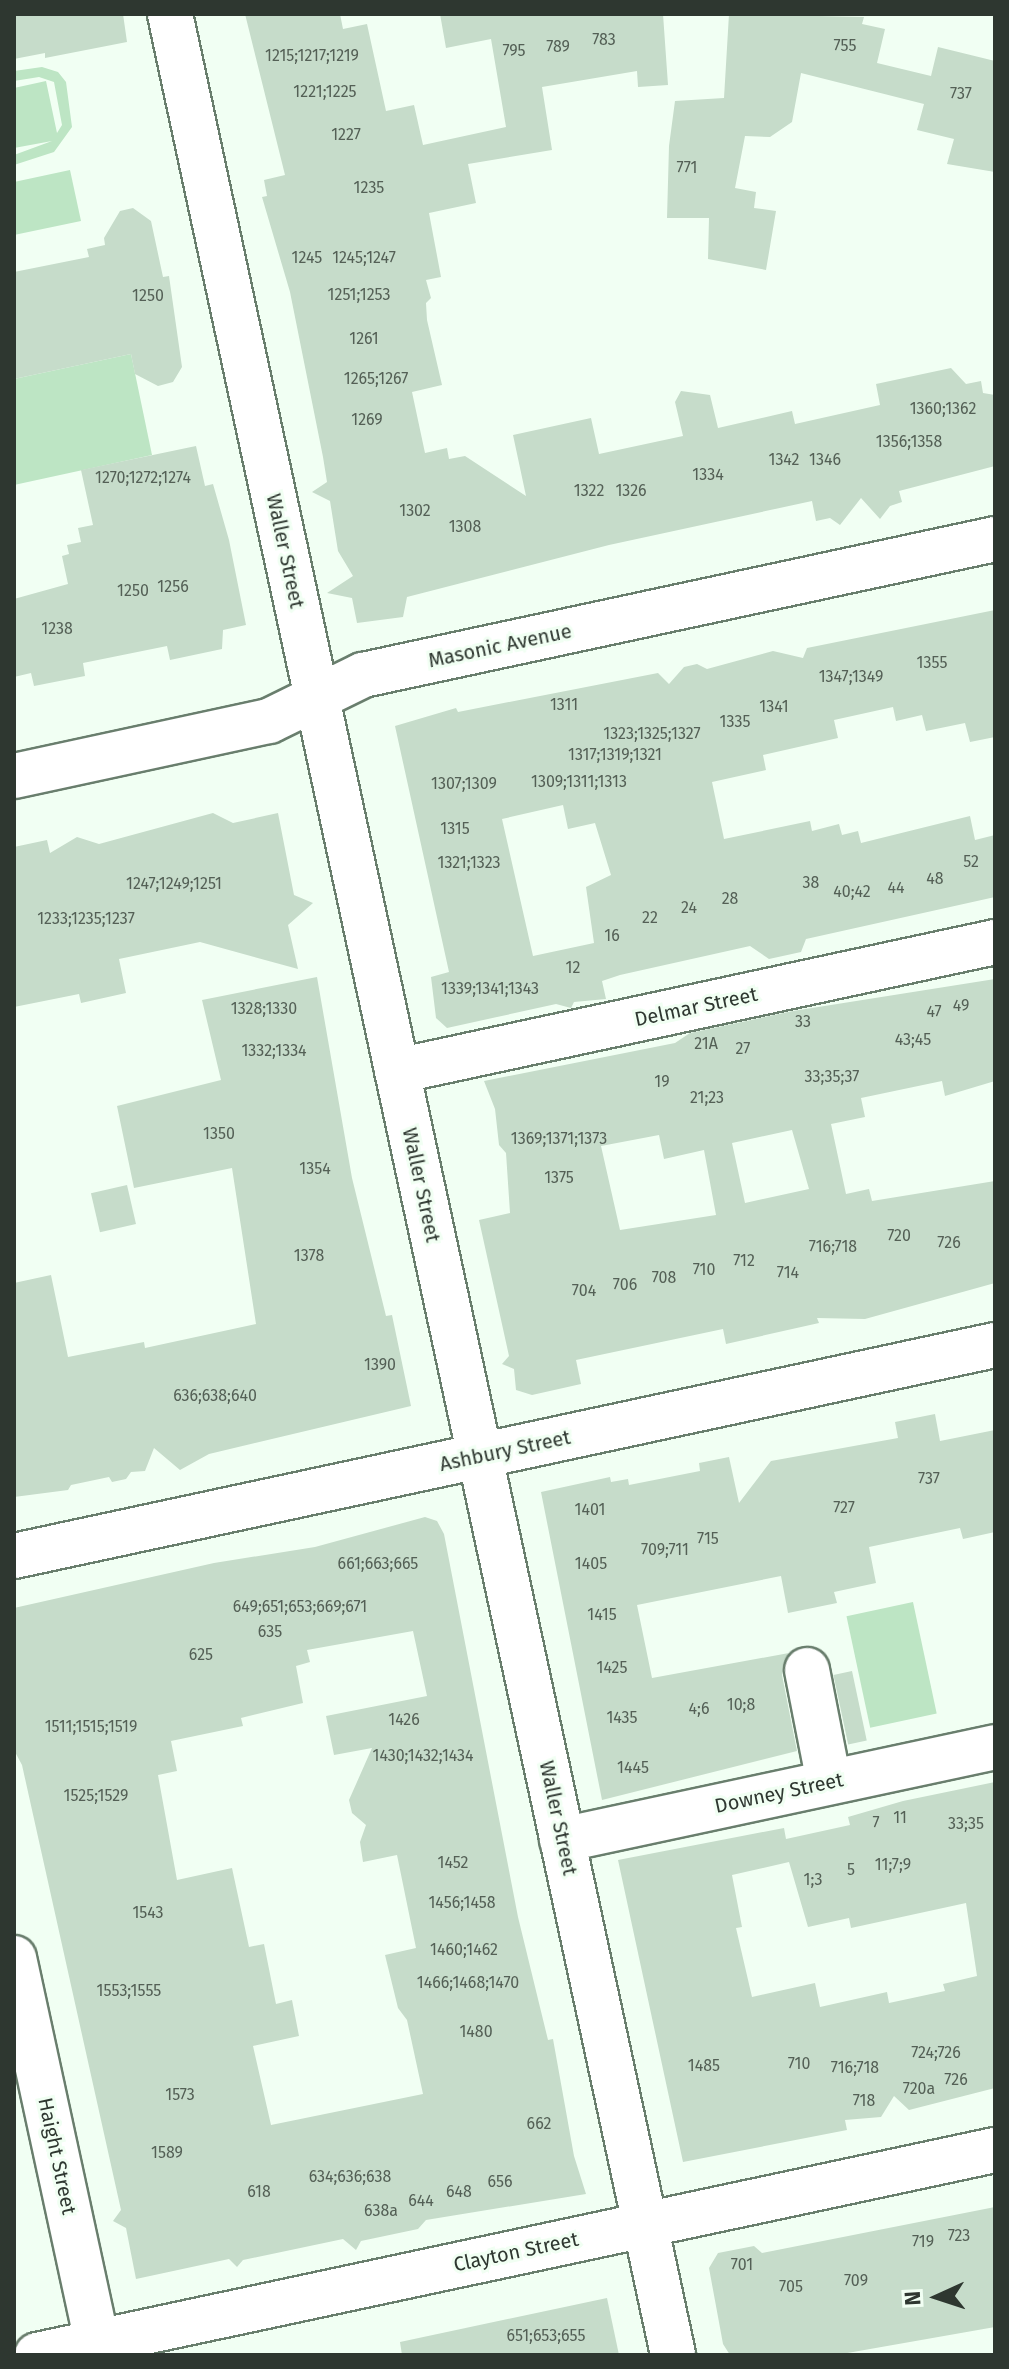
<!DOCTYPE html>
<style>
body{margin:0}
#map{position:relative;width:1009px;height:2369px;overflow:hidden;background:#f1fff3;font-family:"Fira Sans",sans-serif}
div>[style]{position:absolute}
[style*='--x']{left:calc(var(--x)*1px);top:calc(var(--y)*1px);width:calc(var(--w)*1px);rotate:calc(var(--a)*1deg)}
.green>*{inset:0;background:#bde5c4;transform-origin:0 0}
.building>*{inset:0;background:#c6dcca;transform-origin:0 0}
.roads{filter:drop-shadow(2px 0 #697e6d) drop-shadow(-2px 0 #697e6d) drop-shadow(0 2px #697e6d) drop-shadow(0 -2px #697e6d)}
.minor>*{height:44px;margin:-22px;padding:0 22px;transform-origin:22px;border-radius:22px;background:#fff}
span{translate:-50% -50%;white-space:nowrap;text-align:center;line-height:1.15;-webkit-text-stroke:6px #f1fff3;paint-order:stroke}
.number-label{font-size:16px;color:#546056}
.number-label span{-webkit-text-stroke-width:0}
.street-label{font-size:20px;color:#2e3730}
.frame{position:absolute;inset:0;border:16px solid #2e3730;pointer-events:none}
.north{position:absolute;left:897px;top:2257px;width:80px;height:80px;-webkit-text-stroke:6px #f1fff3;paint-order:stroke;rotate:267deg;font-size:22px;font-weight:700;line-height:32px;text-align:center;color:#2e3730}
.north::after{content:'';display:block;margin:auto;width:28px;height:36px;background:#2e3730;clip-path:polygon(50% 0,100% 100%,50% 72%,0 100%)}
</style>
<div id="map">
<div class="green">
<div style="clip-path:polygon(42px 67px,58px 72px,66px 82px,72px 127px,54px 152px,14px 165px,14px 155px,52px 141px,14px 148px,14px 88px,46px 81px,57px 133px,62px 125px,54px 82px,39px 77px,14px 81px,14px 71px)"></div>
<div style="clip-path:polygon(70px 170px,81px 221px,14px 235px,14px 182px)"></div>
<div style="clip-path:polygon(131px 354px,152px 455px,14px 485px,14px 379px)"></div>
<div style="left:913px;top:1602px;width:114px;height:68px;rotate:78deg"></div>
</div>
<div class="building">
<div style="clip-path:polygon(14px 14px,123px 14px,127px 42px,45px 58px,45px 53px,14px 59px)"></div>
<div style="clip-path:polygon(245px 14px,340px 14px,343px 29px,367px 24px,386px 111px,414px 105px,423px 145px,506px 127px,491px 39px,446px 48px,440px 14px,663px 14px,668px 85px,638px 87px,637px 71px,542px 87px,552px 150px,468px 164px,476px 203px,429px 213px,441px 277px,426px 280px,431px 298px,426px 303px,427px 320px,442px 385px,412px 392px,425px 453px,447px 448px,449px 459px,465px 456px,526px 496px,513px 435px,591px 418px,599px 454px,683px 436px,675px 402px,681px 391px,710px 395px,718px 428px,792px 411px,795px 424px,880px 405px,876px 384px,951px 368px,966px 384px,981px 381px,983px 393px,995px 395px,995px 466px,899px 491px,902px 502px,890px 506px,880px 519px,861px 498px,840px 525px,830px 518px,816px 521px,812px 501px,609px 545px,407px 597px,403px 617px,357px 623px,352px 598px,327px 593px,353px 576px,338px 551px,330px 501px,312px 492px,327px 482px,323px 457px,290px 292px,262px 197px,267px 196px,264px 180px,285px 175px)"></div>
<div style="clip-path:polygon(729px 14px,864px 17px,862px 24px,885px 29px,877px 63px,931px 76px,938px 47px,995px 61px,995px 172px,947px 164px,954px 139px,917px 130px,924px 104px,801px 73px,792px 122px,770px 137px,745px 136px,735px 188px,756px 192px,754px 208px,776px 211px,766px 270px,708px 259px,709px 218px,667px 218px,669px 146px,675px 101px,724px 98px)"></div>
<div style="clip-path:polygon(133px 208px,151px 221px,163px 277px,169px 276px,182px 367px,173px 382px,158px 386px,135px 374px,131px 354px,14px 379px,14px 272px,89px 257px,87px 249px,105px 245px,104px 238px,120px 211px)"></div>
<div style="clip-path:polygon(196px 446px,205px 486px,213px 484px,229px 540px,246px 625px,223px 630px,222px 649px,170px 660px,167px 646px,83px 663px,85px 676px,34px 686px,31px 673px,14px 677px,14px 599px,68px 584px,62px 556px,69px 554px,67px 545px,81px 542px,78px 528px,93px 525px,81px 470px)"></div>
<div style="clip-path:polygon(evenodd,995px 610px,995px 737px,970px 742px,965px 723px,926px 731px,922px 715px,896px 721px,893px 707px,834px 720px,838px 738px,763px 755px,766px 770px,712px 782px,724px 839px,810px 821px,812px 831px,839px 824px,842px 835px,858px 831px,861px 843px,970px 816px,975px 840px,995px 835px,995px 897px,806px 939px,801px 952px,769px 959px,750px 946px,620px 975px,602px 981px,606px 999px,574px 1002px,571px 1008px,556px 1004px,447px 1028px,436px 1018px,431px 977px,449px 972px,395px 726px,456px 708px,458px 712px,658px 673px,669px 684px,684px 667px,697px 664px,707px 669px,773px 651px,803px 658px,807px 648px,995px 610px,563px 805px,568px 829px,595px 823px,611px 875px,586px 887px,594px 943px,533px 956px,502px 819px,563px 805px)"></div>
<div style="clip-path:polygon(213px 813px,233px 823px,278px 813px,294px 895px,313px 903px,288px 925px,298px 969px,200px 942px,119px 959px,126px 993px,81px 1003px,79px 994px,14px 1007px,14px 847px,47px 840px,50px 853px,77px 837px,99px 844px)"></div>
<div style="clip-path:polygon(317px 977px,352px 1178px,386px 1316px,392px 1315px,411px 1406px,209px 1454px,180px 1470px,154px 1448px,145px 1471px,131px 1472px,126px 1479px,112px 1482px,109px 1477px,71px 1485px,68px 1490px,14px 1497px,14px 1283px,51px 1275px,68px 1357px,144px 1342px,145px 1348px,256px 1324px,232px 1168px,134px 1188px,117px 1106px,221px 1080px,202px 1000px)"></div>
<div style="clip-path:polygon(evenodd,995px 979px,995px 1081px,945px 1096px,942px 1081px,861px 1098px,865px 1117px,831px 1124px,846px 1194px,869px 1189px,872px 1201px,995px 1181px,995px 1283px,865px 1319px,817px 1318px,819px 1323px,726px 1344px,723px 1329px,576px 1360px,581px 1384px,532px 1395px,516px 1390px,514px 1369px,502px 1364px,509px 1356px,479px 1220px,510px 1213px,506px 1153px,499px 1145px,495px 1109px,484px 1081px,675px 1043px,690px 1033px,793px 1011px,995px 979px,792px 1130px,809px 1189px,745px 1203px,732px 1143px,792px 1130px,995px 979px,659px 1135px,664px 1159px,704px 1150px,716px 1215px,620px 1230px,601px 1146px,659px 1135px)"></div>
<div style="left:127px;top:1185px;width:40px;height:37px;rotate:77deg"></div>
<div style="clip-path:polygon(935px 1414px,940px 1441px,995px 1430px,995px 1532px,963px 1539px,960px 1528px,869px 1547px,876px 1583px,834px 1592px,837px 1603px,788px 1613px,781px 1576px,637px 1605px,652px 1678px,789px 1653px,782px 1675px,797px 1751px,602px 1800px,541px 1492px,610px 1477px,611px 1482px,628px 1479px,629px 1485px,700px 1471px,699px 1463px,729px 1457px,739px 1503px,771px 1461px,898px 1438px,895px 1422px)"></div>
<div style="clip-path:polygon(evenodd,425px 1517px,437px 1521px,444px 1534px,518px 1917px,548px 2040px,553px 2039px,574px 2156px,586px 2194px,426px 2220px,418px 2229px,361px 2241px,356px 2250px,343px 2239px,243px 2260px,237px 2267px,229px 2259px,136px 2279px,126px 2228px,113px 2221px,121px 2210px,22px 1765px,14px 1750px,14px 1608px,214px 1563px,315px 1547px,425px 1517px,413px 1631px,427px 1696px,326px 1716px,334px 1755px,372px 1748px,349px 1800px,352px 1813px,366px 1825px,360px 1842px,363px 1862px,397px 1855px,416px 1948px,385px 1955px,398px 2008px,407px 2020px,423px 2094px,271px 2125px,253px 2046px,299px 2036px,292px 2000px,276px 2004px,264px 1944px,249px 1947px,232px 1868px,177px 1880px,158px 1775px,177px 1771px,171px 1741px,243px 1726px,241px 1718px,303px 1703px,296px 1666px,310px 1662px,307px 1650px,413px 1631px)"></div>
<div style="left:852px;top:1671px;width:71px;height:19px;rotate:78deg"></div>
<div style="clip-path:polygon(evenodd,995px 1782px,995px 2088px,909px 2110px,894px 2096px,881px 2117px,845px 2120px,847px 2130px,683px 2162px,618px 1860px,784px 1828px,786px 1839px,850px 1825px,848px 1817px,903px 1801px,995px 1782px,789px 1862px,808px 1927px,849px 1918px,851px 1928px,966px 1903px,977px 1976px,943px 1984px,945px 1991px,889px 2003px,887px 1992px,820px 2007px,815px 1983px,752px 1997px,736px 1928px,742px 1927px,732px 1875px,789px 1862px)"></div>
<div style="clip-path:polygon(995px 2207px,995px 2327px,836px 2355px,730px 2355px,723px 2344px,709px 2268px,718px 2253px,754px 2246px,762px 2253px)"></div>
<div style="clip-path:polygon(607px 2298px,619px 2355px,402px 2355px,400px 2342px)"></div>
</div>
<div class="roads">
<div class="minor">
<div style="--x:170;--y:14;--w:2394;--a:77.87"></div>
<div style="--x:14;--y:776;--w:261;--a:-12.2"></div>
<div style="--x:269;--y:721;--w:105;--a:-26.1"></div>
<div style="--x:363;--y:675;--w:646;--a:-12.14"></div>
<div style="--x:397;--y:1071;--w:612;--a:-12.17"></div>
<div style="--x:14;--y:1556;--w:1003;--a:-12.14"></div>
<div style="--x:807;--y:1670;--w:114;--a:78.9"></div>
<div style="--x:562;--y:1840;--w:443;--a:-12.1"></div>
<div style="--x:14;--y:1958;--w:406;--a:77.8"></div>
<div style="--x:37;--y:2355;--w:980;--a:-12.08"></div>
</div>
</div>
<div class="number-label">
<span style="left:604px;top:40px">783</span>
<span style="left:845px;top:46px">755</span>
<span style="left:558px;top:47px">789</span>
<span style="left:514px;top:51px">795</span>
<span style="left:312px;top:56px">1215;1217;1219</span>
<span style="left:325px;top:92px">1221;1225</span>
<span style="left:961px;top:94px">737</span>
<span style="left:346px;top:135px">1227</span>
<span style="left:687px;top:168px">771</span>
<span style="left:369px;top:188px">1235</span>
<span style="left:307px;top:258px">1245</span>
<span style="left:364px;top:258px">1245;1247</span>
<span style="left:359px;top:295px">1251;1253</span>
<span style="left:148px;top:296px">1250</span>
<span style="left:364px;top:339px">1261</span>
<span style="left:376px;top:379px">1265;1267</span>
<span style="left:943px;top:409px">1360;1362</span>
<span style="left:367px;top:420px">1269</span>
<span style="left:909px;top:442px">1356;1358</span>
<span style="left:784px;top:460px">1342</span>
<span style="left:825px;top:460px">1346</span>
<span style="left:708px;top:475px">1334</span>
<span style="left:143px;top:478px">1270;1272;1274</span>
<span style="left:589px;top:491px">1322</span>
<span style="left:631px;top:491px">1326</span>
<span style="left:415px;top:511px">1302</span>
<span style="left:465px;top:527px">1308</span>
<span style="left:173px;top:587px">1256</span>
<span style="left:133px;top:591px">1250</span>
<span style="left:57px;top:629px">1238</span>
<span style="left:932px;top:663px">1355</span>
<span style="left:851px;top:677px">1347;1349</span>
<span style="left:564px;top:705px">1311</span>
<span style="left:774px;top:707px">1341</span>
<span style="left:735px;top:722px">1335</span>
<span style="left:652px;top:734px">1323;1325;1327</span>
<span style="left:615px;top:755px">1317;1319;1321</span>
<span style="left:579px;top:782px">1309;1311;1313</span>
<span style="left:464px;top:784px">1307;1309</span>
<span style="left:455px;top:829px">1315</span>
<span style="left:971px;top:862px">52</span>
<span style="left:469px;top:863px">1321;1323</span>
<span style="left:935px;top:879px">48</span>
<span style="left:811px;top:883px">38</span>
<span style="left:174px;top:884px">1247;1249;1251</span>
<span style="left:896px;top:888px">44</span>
<span style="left:852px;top:892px">40;42</span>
<span style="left:730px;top:899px">28</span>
<span style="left:689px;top:908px">24</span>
<span style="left:650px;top:918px">22</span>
<span style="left:86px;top:919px">1233;1235;1237</span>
<span style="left:612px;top:936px">16</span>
<span style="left:573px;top:968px">12</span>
<span style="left:490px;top:989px">1339;1341;1343</span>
<span style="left:961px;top:1006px">49</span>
<span style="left:264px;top:1009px">1328;1330</span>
<span style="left:934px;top:1012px">47</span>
<span style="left:803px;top:1022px">33</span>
<span style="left:913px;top:1040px">43;45</span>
<span style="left:706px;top:1044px">21A</span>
<span style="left:743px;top:1049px">27</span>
<span style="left:274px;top:1051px">1332;1334</span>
<span style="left:832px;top:1077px">33;35;37</span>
<span style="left:662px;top:1082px">19</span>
<span style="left:707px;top:1098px">21;23</span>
<span style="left:219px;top:1134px">1350</span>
<span style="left:559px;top:1139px">1369;1371;1373</span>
<span style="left:315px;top:1169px">1354</span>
<span style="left:559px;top:1178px">1375</span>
<span style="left:899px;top:1236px">720</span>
<span style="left:949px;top:1243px">726</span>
<span style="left:833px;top:1247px">716;718</span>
<span style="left:309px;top:1256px">1378</span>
<span style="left:744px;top:1261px">712</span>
<span style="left:704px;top:1270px">710</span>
<span style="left:788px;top:1273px">714</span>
<span style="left:664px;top:1278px">708</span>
<span style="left:625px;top:1285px">706</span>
<span style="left:584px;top:1291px">704</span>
<span style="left:380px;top:1365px">1390</span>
<span style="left:215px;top:1396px">636;638;640</span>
<span style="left:929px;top:1479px">737</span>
<span style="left:844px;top:1508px">727</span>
<span style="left:590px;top:1510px">1401</span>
<span style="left:708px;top:1539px">715</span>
<span style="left:665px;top:1550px">709;711</span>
<span style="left:378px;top:1564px">661;663;665</span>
<span style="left:591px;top:1564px">1405</span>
<span style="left:300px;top:1607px">649;651;653;669;671</span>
<span style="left:602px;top:1615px">1415</span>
<span style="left:270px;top:1632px">635</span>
<span style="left:201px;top:1655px">625</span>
<span style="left:612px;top:1668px">1425</span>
<span style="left:741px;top:1705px">10;8</span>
<span style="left:699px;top:1709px">4;6</span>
<span style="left:622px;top:1718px">1435</span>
<span style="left:404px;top:1720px">1426</span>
<span style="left:91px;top:1727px">1511;1515;1519</span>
<span style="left:423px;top:1756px">1430;1432;1434</span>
<span style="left:633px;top:1768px">1445</span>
<span style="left:96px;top:1796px">1525;1529</span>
<span style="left:900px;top:1818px">11</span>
<span style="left:876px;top:1823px">7</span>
<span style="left:966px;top:1824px">33;35</span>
<span style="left:453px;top:1863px">1452</span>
<span style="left:893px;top:1865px">11;7;9</span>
<span style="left:851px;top:1870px">5</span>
<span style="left:813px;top:1880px">1;3</span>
<span style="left:462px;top:1903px">1456;1458</span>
<span style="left:148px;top:1913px">1543</span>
<span style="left:464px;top:1950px">1460;1462</span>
<span style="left:468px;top:1983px">1466;1468;1470</span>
<span style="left:129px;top:1991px">1553;1555</span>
<span style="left:476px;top:2032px">1480</span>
<span style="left:936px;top:2053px">724;726</span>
<span style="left:799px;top:2064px">710</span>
<span style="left:704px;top:2066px">1485</span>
<span style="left:855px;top:2068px">716;718</span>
<span style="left:956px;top:2080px">726</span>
<span style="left:919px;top:2089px">720a</span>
<span style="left:180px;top:2095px">1573</span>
<span style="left:864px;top:2101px">718</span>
<span style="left:539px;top:2124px">662</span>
<span style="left:167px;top:2153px">1589</span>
<span style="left:350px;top:2177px">634;636;638</span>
<span style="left:500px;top:2182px">656</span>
<span style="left:259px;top:2192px">618</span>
<span style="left:459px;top:2192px">648</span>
<span style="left:421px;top:2201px">644</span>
<span style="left:381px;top:2211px">638a</span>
<span style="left:959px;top:2236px">723</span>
<span style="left:923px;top:2242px">719</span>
<span style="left:742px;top:2265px">701</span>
<span style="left:856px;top:2281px">709</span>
<span style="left:791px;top:2287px">705</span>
<span style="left:546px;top:2336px">651;653;655</span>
</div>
<div class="street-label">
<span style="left:285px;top:551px;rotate:78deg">Waller Street</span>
<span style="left:500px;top:646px;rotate:-12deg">Masonic Avenue</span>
<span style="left:696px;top:1007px;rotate:-12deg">Delmar Street</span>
<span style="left:421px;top:1185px;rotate:78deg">Waller Street</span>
<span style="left:505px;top:1451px;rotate:-12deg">Ashbury Street</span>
<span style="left:779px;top:1793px;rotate:-12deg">Downey Street</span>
<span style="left:558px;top:1818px;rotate:78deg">Waller Street</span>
<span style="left:57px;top:2156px;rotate:78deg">Haight Street</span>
<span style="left:516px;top:2252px;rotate:-12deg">Clayton Street</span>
</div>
<div class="frame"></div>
<div class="north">N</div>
</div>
